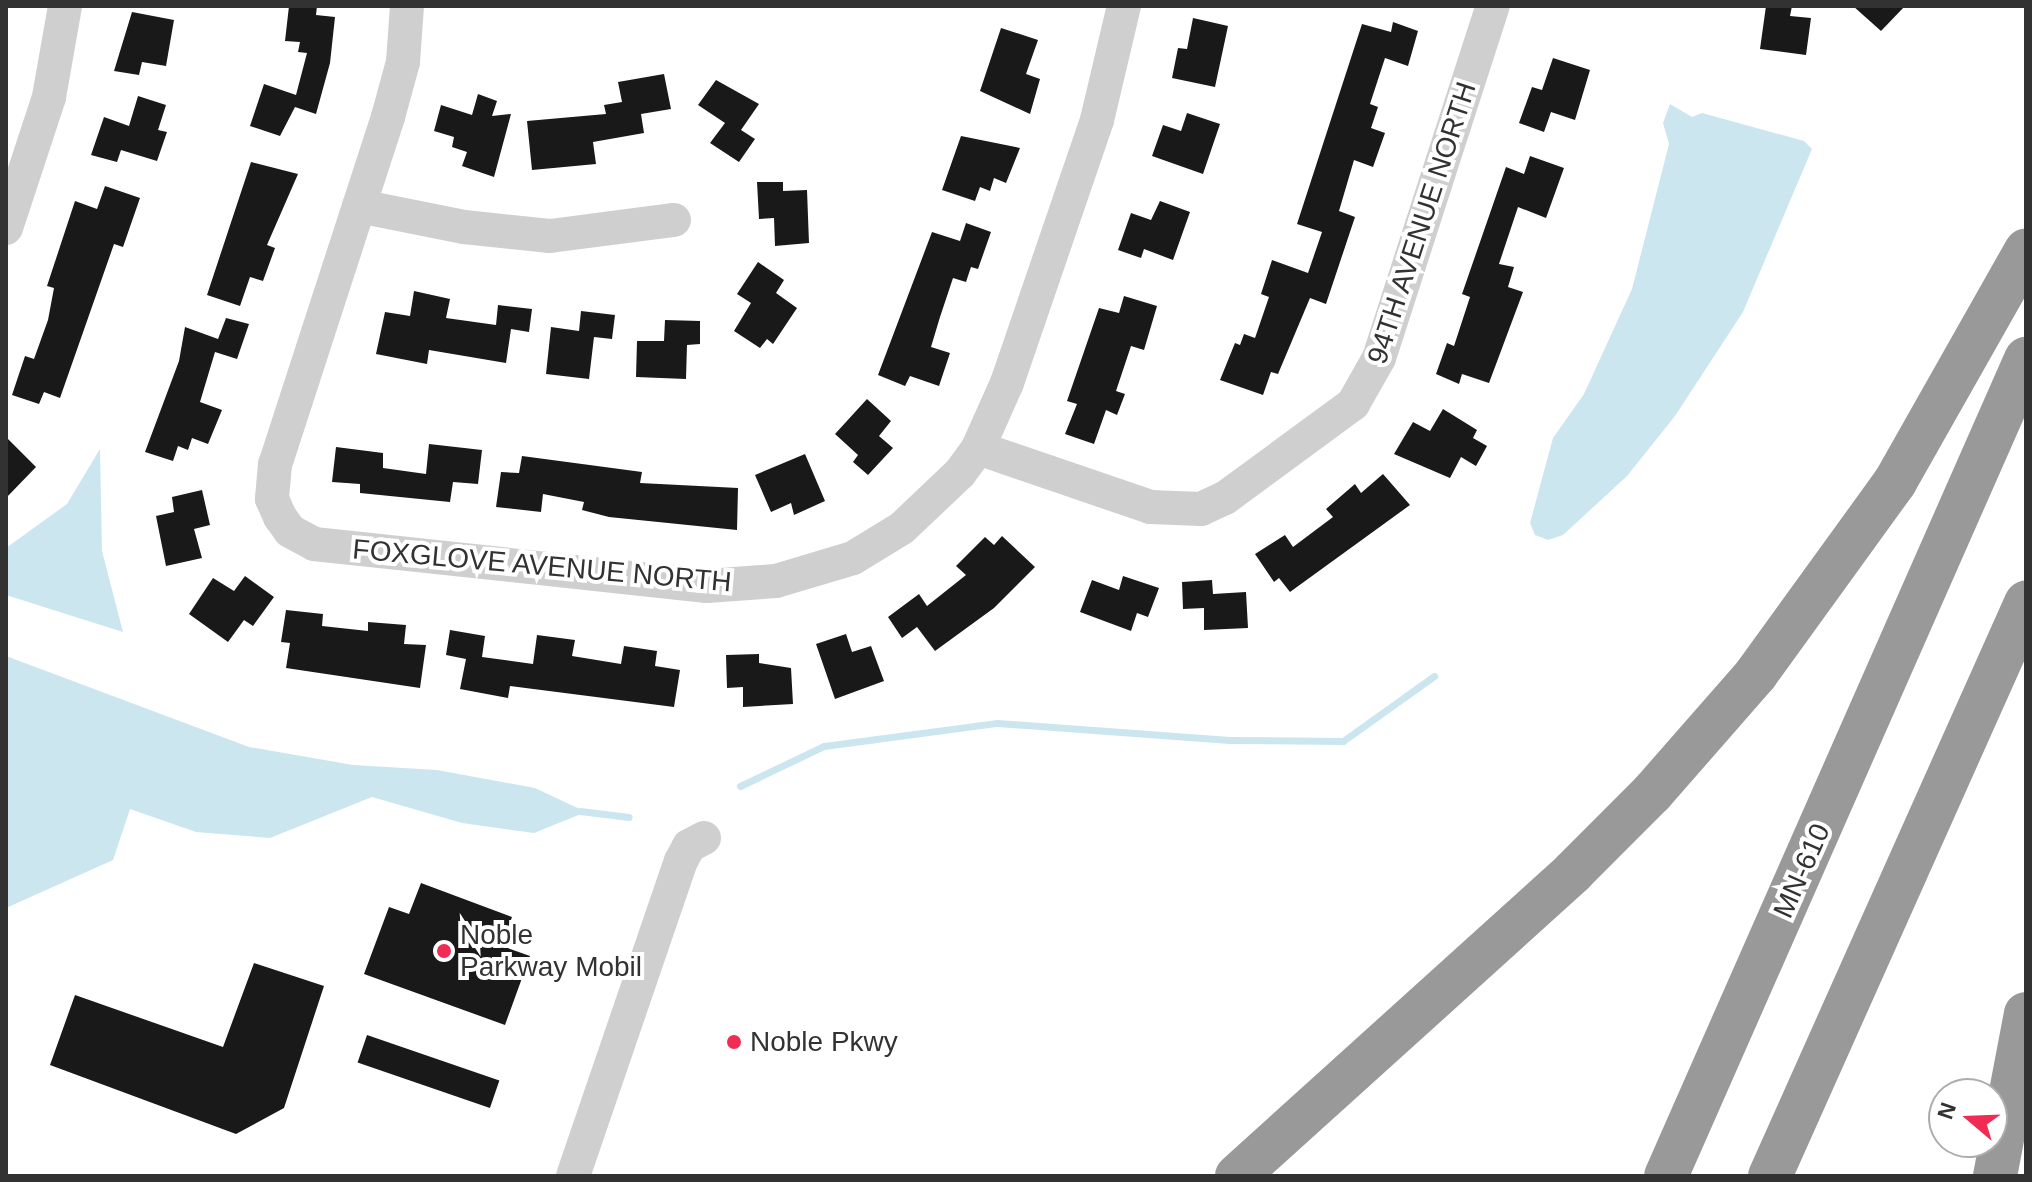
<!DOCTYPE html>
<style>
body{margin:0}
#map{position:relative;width:2032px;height:1182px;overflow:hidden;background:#fff;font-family:Helvetica,sans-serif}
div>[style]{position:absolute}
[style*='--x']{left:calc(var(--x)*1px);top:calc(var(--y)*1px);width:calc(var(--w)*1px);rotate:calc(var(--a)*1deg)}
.water>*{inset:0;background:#cbe6ef}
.stream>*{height:7px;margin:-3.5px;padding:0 3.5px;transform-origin:3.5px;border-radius:3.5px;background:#cbe6ef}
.building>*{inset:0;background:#191919;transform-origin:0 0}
.minor>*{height:34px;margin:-17px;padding:0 17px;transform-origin:17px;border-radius:17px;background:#cfcfcf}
.highway>*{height:44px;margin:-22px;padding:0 22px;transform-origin:22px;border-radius:22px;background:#999}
.dots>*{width:22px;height:22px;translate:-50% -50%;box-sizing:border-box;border:4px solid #fff;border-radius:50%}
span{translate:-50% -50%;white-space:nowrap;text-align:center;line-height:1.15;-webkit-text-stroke:8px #fff;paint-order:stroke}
.street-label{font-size:28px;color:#323232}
.poi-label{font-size:28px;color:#323232}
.left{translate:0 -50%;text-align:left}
.frame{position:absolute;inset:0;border:8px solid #323232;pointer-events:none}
.north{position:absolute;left:1928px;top:1078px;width:80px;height:80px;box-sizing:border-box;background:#fff;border:2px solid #adadad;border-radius:50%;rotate:289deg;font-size:22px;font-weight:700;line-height:32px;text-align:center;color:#323232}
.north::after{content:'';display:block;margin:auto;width:28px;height:36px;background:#f02c55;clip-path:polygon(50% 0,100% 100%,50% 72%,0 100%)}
</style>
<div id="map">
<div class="water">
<div style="clip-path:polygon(1670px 104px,1692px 117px,1702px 113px,1804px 141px,1812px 149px,1743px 312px,1675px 416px,1627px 476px,1563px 535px,1548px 540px,1535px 535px,1530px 523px,1553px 438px,1584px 394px,1632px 289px,1669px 144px,1663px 123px)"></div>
<div style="clip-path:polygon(100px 449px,102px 551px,123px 632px,6px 595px,6px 548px,67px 504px)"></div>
<div style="clip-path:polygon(6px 656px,249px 747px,353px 765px,437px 770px,535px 788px,586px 812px,534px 833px,462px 823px,372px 797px,270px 838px,196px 832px,130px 809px,113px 860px,6px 908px)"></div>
</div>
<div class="stream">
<div style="--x:740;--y:786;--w:93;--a:-25.5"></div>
<div style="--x:824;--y:746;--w:175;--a:-7.6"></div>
<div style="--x:997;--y:723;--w:233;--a:4.2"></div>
<div style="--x:1229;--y:740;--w:114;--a:0.5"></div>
<div style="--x:1343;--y:741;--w:112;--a:-35.5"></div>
<div style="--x:580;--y:811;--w:49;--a:7"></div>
</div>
<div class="building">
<div style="clip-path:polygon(289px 6px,317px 6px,316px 15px,335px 17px,330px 63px,316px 114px,295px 107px,280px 136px,250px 126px,264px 84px,296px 95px,307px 53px,298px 52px,300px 42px,285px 41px)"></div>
<div style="clip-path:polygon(1766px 6px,1792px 6px,1790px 16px,1811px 18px,1806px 55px,1760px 49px)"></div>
<div style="clip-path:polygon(1853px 6px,1905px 6px,1881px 31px)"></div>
<div style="clip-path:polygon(132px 12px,174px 20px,166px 66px,142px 62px,139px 75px,114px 71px)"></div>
<div style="clip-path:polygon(1193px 18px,1228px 26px,1215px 87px,1172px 78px,1178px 48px,1187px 49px)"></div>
<div style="clip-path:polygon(1393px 22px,1418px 31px,1408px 66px,1385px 58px,1370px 104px,1378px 107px,1371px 128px,1385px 133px,1373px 167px,1354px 160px,1339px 211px,1355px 217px,1326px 304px,1310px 298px,1278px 374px,1271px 372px,1263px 395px,1220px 380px,1235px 343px,1240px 345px,1244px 334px,1255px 338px,1269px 297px,1261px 294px,1272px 260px,1308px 273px,1322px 232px,1297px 224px,1362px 24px,1391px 32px)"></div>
<div style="clip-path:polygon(1001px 28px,1038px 40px,1026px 74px,1040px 79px,1030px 114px,980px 91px)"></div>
<div style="clip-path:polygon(1553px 58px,1590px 70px,1575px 120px,1551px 112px,1544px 132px,1519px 123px,1532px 87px,1542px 90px)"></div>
<div style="clip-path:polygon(664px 74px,671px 109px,641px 114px,644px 133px,593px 142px,596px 164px,532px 170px,527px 121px,606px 114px,604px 105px,622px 102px,618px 82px)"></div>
<div style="clip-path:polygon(716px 80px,759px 104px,741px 130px,755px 139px,739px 162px,710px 143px,725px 123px,698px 105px)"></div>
<div style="clip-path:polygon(478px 94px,497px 101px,492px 116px,511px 114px,494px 177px,462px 166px,467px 152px,452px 147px,454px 137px,434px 131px,441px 105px,472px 115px)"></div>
<div style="clip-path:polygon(138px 96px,166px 105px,158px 130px,167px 132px,157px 161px,121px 150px,117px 162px,91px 155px,104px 117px,129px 126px)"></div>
<div style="clip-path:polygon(1187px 113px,1220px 124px,1203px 174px,1152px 156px,1163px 125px,1181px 131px)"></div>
<div style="clip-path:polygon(961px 136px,1020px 148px,1006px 183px,994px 178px,990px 191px,980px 187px,975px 201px,942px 190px)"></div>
<div style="clip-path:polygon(1530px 156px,1564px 168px,1546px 218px,1518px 207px,1499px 264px,1514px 267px,1508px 287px,1523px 292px,1489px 383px,1462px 374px,1459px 384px,1436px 374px,1447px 343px,1454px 346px,1470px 297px,1462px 294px,1506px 167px,1524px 174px)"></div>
<div style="clip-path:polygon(251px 162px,298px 174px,267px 245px,275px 248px,263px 281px,250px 277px,240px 306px,207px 295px)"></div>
<div style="clip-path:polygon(757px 182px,783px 182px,783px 191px,807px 190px,809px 243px,775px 246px,774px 218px,759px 219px)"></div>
<div style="clip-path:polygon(105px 186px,140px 198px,123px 247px,114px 244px,60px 398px,44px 392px,39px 404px,12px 395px,25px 356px,34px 359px,48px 320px,54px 288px,47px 286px,75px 201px,97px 209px)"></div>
<div style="clip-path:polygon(1160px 201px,1190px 212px,1173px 260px,1144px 249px,1141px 258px,1118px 250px,1131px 213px,1151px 220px)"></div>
<div style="clip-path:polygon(966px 223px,991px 232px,978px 269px,971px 267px,966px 282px,953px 278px,940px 317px,931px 347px,950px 353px,939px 386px,910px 376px,905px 386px,878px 375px,932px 232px,960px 241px)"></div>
<div style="clip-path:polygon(758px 262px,784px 280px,776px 293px,797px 308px,773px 344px,767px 339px,760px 348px,734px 331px,751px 303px,737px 294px)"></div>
<div style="clip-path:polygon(414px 291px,450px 299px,446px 318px,496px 325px,498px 305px,532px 309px,529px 332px,511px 329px,506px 363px,429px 350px,427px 364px,376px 354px,385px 312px,410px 316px)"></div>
<div style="clip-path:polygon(1124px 296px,1157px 306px,1144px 350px,1131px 346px,1116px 391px,1125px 394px,1117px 415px,1106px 410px,1094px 444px,1065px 434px,1077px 404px,1067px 401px,1099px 308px,1119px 313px)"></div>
<div style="clip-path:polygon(581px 311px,615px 315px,612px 339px,594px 337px,589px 379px,546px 374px,551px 327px,579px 331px)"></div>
<div style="clip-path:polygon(226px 318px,249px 324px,237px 359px,215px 352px,200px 402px,222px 410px,208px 444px,192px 438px,188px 450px,178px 446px,173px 461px,145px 452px,179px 361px,185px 327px,218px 339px)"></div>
<div style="clip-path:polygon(665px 320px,700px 321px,700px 344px,687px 345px,686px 379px,636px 377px,637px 341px,664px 341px)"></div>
<div style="clip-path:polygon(867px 399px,891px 421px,879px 436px,893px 448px,868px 475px,853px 462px,858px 455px,835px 434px)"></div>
<div style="clip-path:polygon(1443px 409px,1477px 430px,1473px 438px,1487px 446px,1476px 466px,1461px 457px,1450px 478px,1394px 454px,1413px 422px,1430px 431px)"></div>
<div style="clip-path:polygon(6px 437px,36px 467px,6px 498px)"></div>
<div style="clip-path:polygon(429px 444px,482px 450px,478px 484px,453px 482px,450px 502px,360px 493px,360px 484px,332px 482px,336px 447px,383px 453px,383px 468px,426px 474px)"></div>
<div style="clip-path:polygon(805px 454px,825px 501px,794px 515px,791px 503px,771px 512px,755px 475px)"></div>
<div style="clip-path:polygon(522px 456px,642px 472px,640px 483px,738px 488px,737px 530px,609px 517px,582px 510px,584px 502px,543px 494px,541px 512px,496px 507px,501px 472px,519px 473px)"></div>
<div style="clip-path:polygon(1383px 474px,1410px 505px,1290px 592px,1279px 578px,1274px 582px,1255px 554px,1285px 535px,1293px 547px,1333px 517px,1326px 509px,1355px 484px,1361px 493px)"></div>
<div style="clip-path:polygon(202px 490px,210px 525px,194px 529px,202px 558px,166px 566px,156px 516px,174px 512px,172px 497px)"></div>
<div style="clip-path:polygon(1002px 536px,1035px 567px,994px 608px,935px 651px,917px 627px,902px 638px,888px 617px,919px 594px,927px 606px,966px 575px,956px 566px,985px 537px,994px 545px)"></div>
<div style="clip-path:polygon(245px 576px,274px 597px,253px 626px,244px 620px,228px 642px,189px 614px,213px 578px,234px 591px)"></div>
<div style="clip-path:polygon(1123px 576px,1159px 588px,1148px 617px,1137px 613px,1131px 631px,1080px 612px,1092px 580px,1119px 590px)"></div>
<div style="clip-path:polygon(1212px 580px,1213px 594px,1246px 592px,1248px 628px,1204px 630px,1204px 608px,1183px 609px,1182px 582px)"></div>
<div style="clip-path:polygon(286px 610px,323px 614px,322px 626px,368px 631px,368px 622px,406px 625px,404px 644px,426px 645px,420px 688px,286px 668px,290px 643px,281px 642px)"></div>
<div style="clip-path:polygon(450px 630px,485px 636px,482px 657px,533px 664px,537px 635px,575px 640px,572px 656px,621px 664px,624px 646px,657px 651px,655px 666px,680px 670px,674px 707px,510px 686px,508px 698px,460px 689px,466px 659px,446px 655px)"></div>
<div style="clip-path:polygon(846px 634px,852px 652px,871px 646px,884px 681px,835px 699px,816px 644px)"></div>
<div style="clip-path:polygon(759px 654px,759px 663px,791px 668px,793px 704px,743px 707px,743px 687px,727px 688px,726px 655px)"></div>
<div style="clip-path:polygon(421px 883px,512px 917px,502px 946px,530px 956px,505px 1025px,364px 974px,389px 907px,409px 914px)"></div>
<div style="clip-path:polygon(254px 963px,324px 986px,284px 1108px,236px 1134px,50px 1065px,75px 995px,223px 1047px)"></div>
<div style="left:367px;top:1035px;width:140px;height:29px;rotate:19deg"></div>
</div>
<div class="minor">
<div style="--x:407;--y:6;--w:56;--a:94.1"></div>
<div style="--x:403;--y:62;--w:57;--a:105.3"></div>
<div style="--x:388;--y:117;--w:365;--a:108"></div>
<div style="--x:275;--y:464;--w:35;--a:95"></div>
<div style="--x:272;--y:499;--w:20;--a:66"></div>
<div style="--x:280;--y:517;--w:17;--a:54"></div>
<div style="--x:290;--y:531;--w:27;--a:28"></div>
<div style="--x:314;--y:544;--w:395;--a:6.1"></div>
<div style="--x:707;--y:586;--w:69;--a:-4.1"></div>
<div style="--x:776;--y:581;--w:80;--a:-16.6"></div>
<div style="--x:853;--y:558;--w:57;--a:-31.5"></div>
<div style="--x:902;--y:528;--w:80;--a:-43.5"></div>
<div style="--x:960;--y:473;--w:31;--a:-54"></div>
<div style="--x:978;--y:448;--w:71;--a:-66"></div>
<div style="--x:1007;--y:383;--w:278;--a:-71.1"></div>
<div style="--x:1097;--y:120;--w:117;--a:-76.7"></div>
<div style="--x:359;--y:206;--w:107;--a:11.3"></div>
<div style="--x:464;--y:227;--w:86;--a:6"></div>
<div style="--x:550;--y:236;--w:125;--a:-7.4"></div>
<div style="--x:6;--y:228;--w:138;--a:-71.8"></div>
<div style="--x:49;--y:97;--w:92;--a:-80"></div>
<div style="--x:978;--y:448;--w:182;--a:18.9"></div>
<div style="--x:1150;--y:507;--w:51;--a:2.2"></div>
<div style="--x:1201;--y:509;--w:26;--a:-25"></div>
<div style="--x:1225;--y:498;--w:159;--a:-36.3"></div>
<div style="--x:1353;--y:404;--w:53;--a:-60.5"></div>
<div style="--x:1379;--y:358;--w:370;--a:-72.1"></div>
<div style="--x:573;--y:1176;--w:333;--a:-71.1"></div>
<div style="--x:681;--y:861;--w:17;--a:-62"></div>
<div style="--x:689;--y:846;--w:17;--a:-28"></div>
</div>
<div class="highway">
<div style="--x:1237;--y:1176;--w:453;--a:-42.1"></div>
<div style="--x:1573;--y:872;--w:112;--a:-45"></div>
<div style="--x:1652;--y:793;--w:158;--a:-48.8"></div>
<div style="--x:1756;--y:674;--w:237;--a:-54.1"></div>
<div style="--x:1895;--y:482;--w:266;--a:-60.5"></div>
<div style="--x:1666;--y:1176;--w:893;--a:-66.22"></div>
<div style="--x:1770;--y:1176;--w:628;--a:-65.93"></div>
<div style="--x:1995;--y:1176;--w:165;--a:-79.2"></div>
</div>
<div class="dots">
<div style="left:444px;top:951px;background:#f02c55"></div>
<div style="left:734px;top:1042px;background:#f02c55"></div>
</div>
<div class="street-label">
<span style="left:1422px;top:223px;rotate:-72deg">94TH AVENUE NORTH</span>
<span style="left:542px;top:566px;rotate:5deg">FOXGLOVE AVENUE NORTH</span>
<span style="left:1802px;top:871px;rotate:-66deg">MN-610</span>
</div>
<div class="poi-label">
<span class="left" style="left:460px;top:951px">Noble<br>Parkway Mobil</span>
<span class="left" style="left:750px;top:1042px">Noble Pkwy</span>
</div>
<div class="frame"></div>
<div class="north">N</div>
</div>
